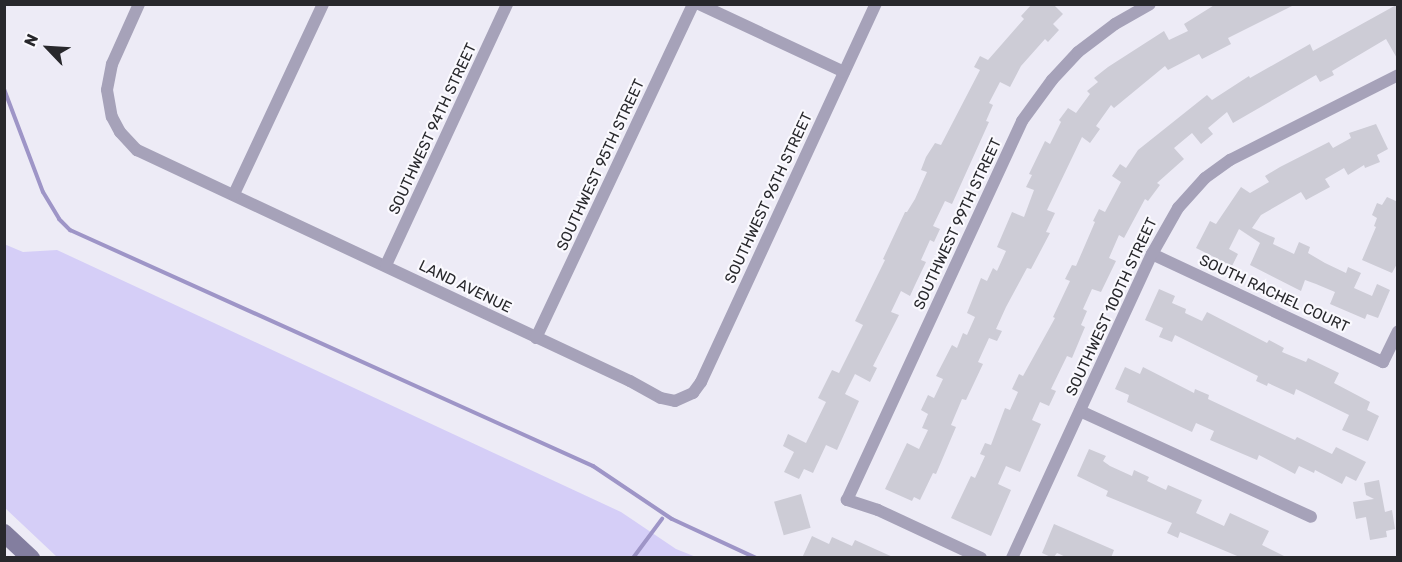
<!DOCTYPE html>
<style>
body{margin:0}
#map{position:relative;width:1402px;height:562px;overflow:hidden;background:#edebf6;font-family:Rubik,sans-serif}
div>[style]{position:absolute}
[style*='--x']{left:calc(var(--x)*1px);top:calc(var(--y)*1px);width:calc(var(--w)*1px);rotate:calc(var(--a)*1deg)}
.green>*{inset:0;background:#d5cef7}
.stream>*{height:4px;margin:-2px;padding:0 2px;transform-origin:2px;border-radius:2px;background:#9e95c7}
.building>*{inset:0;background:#cdccd6;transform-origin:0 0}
.street>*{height:12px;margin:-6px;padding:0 6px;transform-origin:6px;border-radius:6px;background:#a6a2b9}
.secondary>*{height:18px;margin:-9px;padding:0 9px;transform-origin:9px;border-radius:9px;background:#837e9f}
span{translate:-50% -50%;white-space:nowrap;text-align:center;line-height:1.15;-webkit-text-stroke:4.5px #faf9fe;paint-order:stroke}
.street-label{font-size:15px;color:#28282c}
.frame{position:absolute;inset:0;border:6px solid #28282c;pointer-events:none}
.north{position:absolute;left:18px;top:18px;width:60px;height:60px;-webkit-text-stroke:4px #faf9fe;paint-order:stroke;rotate:295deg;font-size:16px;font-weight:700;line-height:24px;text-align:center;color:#28282c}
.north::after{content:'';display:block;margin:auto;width:21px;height:27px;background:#28282c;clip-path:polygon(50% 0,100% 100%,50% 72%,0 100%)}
</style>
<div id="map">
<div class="green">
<div style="clip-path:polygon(4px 244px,23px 252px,57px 250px,621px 512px,676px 549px,696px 557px,57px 557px,5px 508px)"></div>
</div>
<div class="stream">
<div style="--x:4;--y:89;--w:110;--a:69.3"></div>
<div style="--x:43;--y:192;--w:31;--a:59"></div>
<div style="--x:59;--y:219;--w:16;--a:45"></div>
<div style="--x:70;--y:230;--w:574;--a:24.29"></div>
<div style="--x:593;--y:466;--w:95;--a:33.9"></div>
<div style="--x:672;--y:519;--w:93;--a:24.9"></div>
<div style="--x:633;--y:558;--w:49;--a:-53.4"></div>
</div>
<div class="building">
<div style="clip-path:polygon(1032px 4px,1053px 4px,1063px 14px,1053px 24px,1059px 30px,1048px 42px,1045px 39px,1021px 66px,1010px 87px,1000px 82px,989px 103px,993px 105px,986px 121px,989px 122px,952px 204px,945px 201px,933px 226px,940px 229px,934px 242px,930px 240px,921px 260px,926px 262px,915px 285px,910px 296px,901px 291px,891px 312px,899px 315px,873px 366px,877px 368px,870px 382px,855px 374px,845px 394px,859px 401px,837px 450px,826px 445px,813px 473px,804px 469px,799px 479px,784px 472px,794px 452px,783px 446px,788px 434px,806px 443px,826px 402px,818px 398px,832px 370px,839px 373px,863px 325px,855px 321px,885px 260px,883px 259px,905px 212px,907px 212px,915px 199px,927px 172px,921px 170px,926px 157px,935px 143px,941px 145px,980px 70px,974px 67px,980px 56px,988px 60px,1024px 19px,1021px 16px)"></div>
<div style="clip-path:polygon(1216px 4px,1296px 4px,1228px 38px,1231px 44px,1202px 59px,1199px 54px,1168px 70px,1165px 66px,1114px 108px,1111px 105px,1096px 126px,1100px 129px,1090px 143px,1082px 137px,1047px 210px,1055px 213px,1046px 232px,1050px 233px,1031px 269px,1027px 268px,1006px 307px,996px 329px,1002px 331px,997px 341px,989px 338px,978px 362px,983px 364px,966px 400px,962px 399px,951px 425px,956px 427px,936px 474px,933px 473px,920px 500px,914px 497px,912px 501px,885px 489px,907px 443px,919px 449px,928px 430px,922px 428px,928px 414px,921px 410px,928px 395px,934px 398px,943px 379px,936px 376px,952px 345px,957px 348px,963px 333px,967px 335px,975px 317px,967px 313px,981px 278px,987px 281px,993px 268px,997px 271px,1006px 251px,997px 247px,1012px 212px,1024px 217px,1034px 190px,1026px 187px,1032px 175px,1029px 174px,1045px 141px,1050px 144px,1061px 122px,1059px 120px,1068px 108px,1076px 113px,1090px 94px,1087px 91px,1098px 82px,1094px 78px,1108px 67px,1164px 31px,1169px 40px,1188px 31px,1184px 24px)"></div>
<div style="clip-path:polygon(1398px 4px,1398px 60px,1386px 39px,1332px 71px,1334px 75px,1320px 82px,1316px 75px,1233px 123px,1227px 112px,1208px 128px,1213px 134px,1201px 144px,1192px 133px,1174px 148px,1184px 159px,1157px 183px,1160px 185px,1148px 201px,1145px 199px,1124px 238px,1119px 235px,1109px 258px,1116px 261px,1101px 292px,1092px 289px,1083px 309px,1087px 311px,1081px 325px,1085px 327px,1072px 358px,1067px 356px,1051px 389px,1056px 391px,1049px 406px,1040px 402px,1032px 420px,1041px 424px,1020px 472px,1006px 466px,998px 484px,1011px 490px,991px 536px,951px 518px,971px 476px,975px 478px,985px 456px,980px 454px,985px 443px,991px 445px,1005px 408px,1010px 410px,1018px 392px,1012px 389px,1019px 374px,1023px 376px,1055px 318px,1053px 317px,1070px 281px,1065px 279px,1072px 265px,1076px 266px,1095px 222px,1093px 221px,1099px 209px,1105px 212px,1121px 182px,1112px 176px,1120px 164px,1126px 168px,1138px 150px,1207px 95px,1212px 100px,1249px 76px,1250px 78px,1310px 44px,1313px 51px)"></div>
<div style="clip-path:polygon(1376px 124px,1388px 149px,1377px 155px,1380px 162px,1365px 168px,1364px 165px,1348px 175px,1344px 168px,1325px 179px,1330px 187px,1306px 200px,1301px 192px,1261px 215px,1252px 228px,1275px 238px,1273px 244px,1294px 254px,1299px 242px,1310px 247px,1308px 253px,1325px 263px,1346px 273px,1348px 267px,1361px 273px,1354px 288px,1372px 296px,1377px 284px,1390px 290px,1378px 318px,1367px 314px,1365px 319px,1330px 304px,1335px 292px,1316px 284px,1305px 280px,1301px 291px,1250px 265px,1260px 243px,1239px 229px,1229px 249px,1238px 254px,1232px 266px,1196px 248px,1210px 221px,1216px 224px,1241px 187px,1250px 193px,1269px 182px,1265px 176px,1280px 167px,1329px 142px,1333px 148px,1351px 138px,1349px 133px)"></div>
<div style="clip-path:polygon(1387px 197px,1398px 202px,1398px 262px,1392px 273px,1362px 260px,1376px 227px,1374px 226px,1377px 218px,1372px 215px,1377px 203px,1382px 205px)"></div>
<div style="clip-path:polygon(1159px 289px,1175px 296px,1172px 303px,1186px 309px,1185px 313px,1202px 321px,1207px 312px,1267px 343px,1269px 340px,1284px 348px,1282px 352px,1306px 362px,1308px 358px,1339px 373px,1334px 383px,1370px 402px,1367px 410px,1379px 416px,1368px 441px,1342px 430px,1349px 415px,1296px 389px,1294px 395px,1268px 383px,1267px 386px,1256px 381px,1258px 376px,1175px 335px,1172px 342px,1159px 337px,1163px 328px,1145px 320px)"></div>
<div style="clip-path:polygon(1125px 367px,1140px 374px,1143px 367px,1194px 393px,1195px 389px,1209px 395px,1208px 399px,1295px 440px,1297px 437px,1332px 454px,1336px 447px,1366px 462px,1356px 481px,1346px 476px,1342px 484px,1315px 470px,1314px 473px,1299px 466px,1295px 474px,1259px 455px,1257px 460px,1210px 440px,1214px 431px,1196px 423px,1192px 432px,1127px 402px,1129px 395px,1115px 389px)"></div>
<div style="clip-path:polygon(1089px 449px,1106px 456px,1103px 461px,1110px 466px,1132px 476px,1134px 470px,1149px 477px,1147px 481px,1166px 490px,1168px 485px,1202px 500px,1196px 513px,1224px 526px,1230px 513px,1269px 531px,1262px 545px,1288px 558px,1242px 558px,1180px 532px,1178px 538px,1167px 533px,1172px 523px,1106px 496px,1108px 491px,1077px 476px)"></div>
<div style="clip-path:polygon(1379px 480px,1385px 512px,1392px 510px,1395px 529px,1386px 531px,1387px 537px,1370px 540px,1366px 517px,1356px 519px,1353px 502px,1374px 499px,1366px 495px,1364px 483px)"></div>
<div style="left:801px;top:494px;width:35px;height:28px;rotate:74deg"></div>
<div style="clip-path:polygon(1054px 524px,1114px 550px,1111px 558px,1068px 558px,1057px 553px,1053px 558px,1042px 553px)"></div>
<div style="clip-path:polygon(812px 536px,829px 544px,832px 537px,852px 546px,855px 540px,895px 558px,802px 558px)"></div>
</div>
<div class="street">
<div style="--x:139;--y:4;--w:66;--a:114.2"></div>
<div style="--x:112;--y:64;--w:26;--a:101"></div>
<div style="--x:107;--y:90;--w:27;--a:80"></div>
<div style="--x:112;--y:117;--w:17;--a:62"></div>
<div style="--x:120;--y:132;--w:25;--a:47"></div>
<div style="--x:137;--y:150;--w:544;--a:25.11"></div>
<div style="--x:630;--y:381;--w:35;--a:29"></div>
<div style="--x:661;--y:398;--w:14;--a:12"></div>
<div style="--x:675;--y:401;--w:20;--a:-24"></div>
<div style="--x:693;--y:393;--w:14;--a:-54"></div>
<div style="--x:701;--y:382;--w:417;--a:-65.2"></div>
<div style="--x:699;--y:4;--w:160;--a:25.1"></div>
<div style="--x:234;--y:194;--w:210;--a:-64.9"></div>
<div style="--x:1152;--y:254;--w:255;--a:25.1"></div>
<div style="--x:1383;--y:362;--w:34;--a:-64"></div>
<div style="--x:386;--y:265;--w:288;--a:-65.1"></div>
<div style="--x:536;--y:338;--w:369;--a:-64.8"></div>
<div style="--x:1080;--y:411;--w:254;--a:24.6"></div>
<div style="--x:981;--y:558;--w:114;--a:-155"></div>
<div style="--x:878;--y:510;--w:33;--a:-162"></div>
<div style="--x:847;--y:500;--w:417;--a:-65.2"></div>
<div style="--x:1022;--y:121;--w:51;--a:-53.8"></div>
<div style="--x:1052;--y:80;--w:38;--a:-47"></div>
<div style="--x:1078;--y:52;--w:46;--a:-37.1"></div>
<div style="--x:1115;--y:24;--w:40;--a:-29.7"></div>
<div style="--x:1012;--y:558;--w:335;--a:-65.3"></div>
<div style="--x:1152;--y:254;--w:53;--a:-60.5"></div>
<div style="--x:1178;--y:208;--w:40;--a:-48"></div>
<div style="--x:1205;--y:178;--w:31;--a:-36"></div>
<div style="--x:1230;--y:160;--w:188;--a:-26.8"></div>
</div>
<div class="secondary">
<div style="--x:4;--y:533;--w:37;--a:43"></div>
</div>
<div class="street-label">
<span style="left:433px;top:129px;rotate:-65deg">SOUTHWEST 94TH STREET</span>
<span style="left:601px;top:165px;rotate:-65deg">SOUTHWEST 95TH STREET</span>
<span style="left:769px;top:198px;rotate:-65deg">SOUTHWEST 96TH STREET</span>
<span style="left:958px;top:224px;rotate:-65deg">SOUTHWEST 99TH STREET</span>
<span style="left:465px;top:287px;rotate:26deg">LAND AVENUE</span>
<span style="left:1274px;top:294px;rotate:25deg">SOUTH RACHEL COURT</span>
<span style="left:1112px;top:307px;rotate:-65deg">SOUTHWEST 100TH STREET</span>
</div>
<div class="frame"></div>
<div class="north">N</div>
</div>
